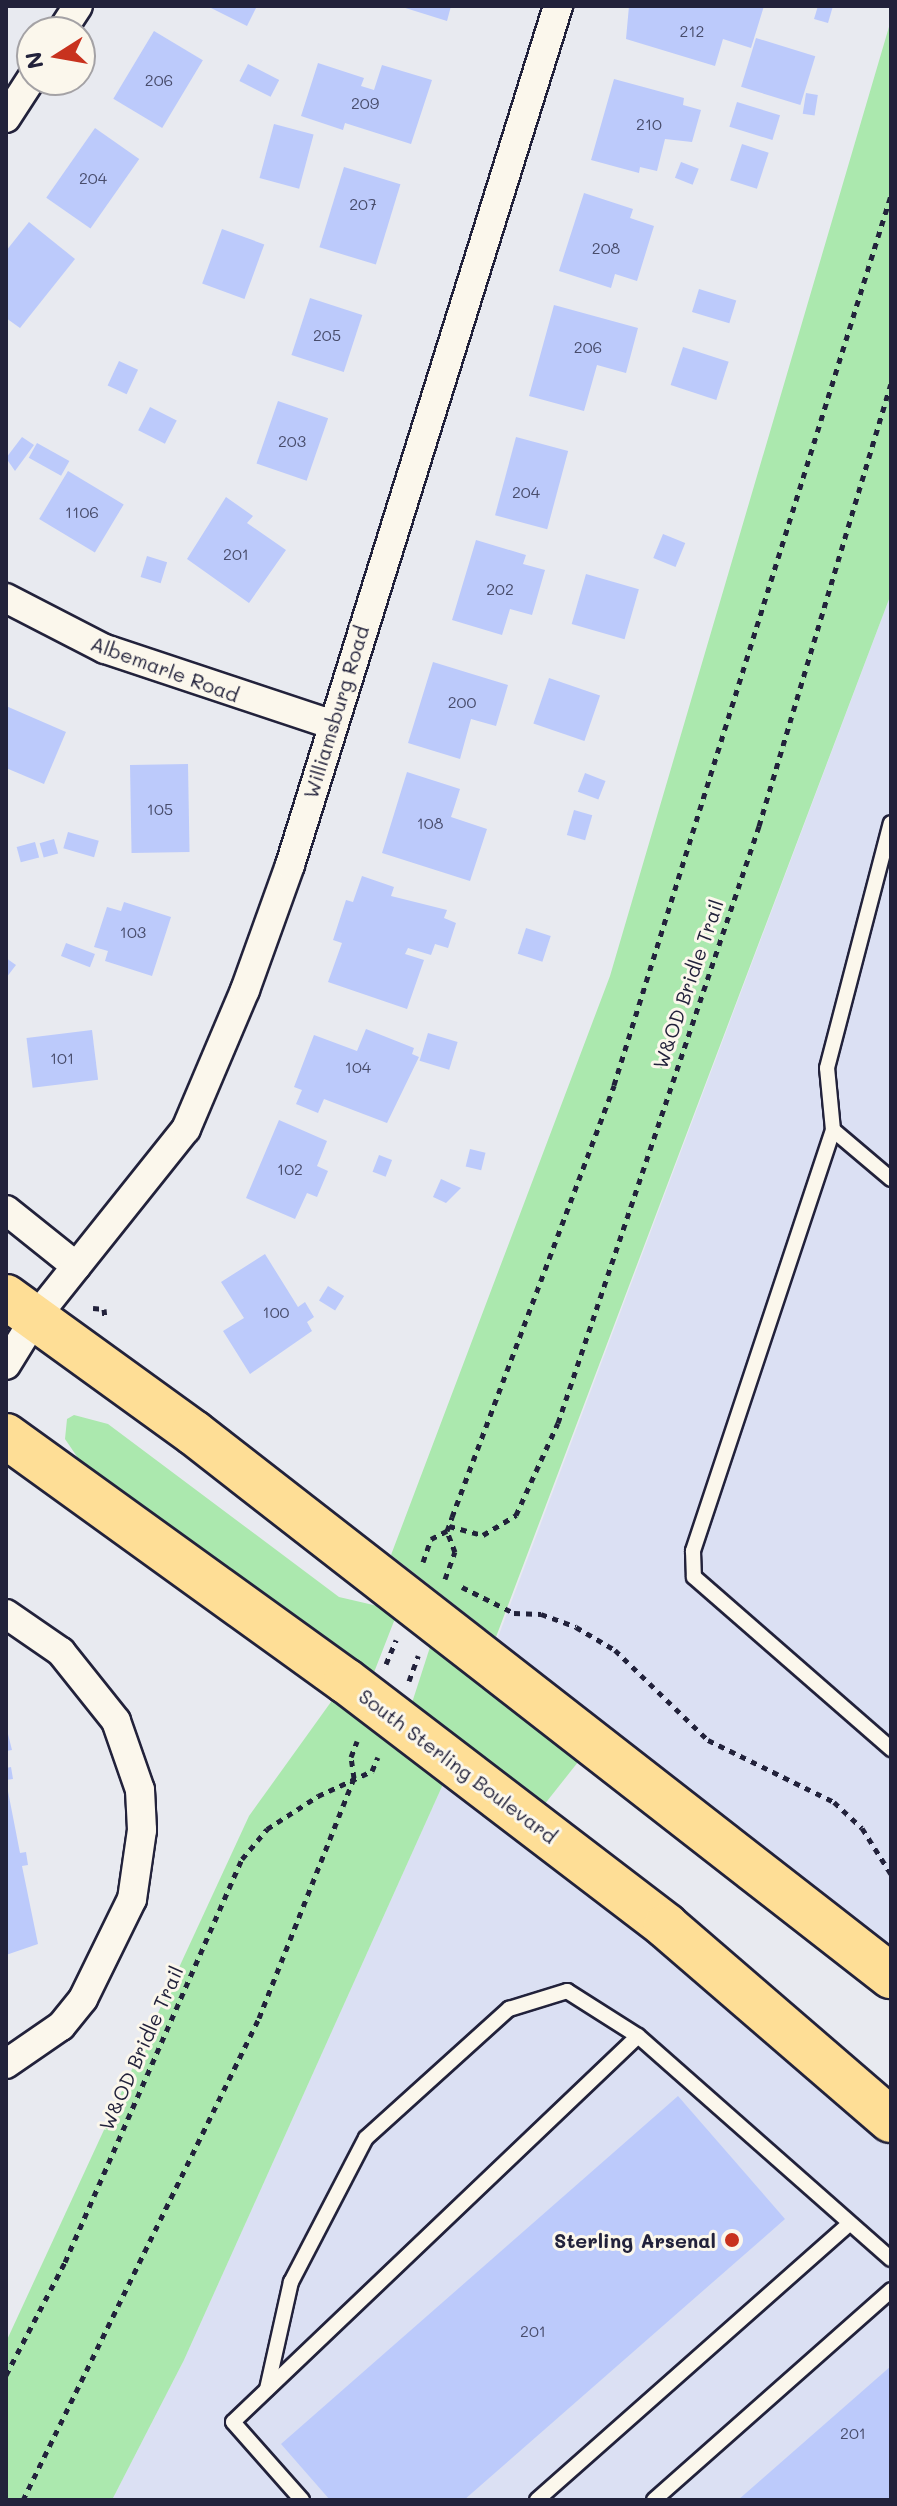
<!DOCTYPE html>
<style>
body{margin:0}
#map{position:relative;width:897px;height:2506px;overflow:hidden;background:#e8eaf0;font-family:Mali,sans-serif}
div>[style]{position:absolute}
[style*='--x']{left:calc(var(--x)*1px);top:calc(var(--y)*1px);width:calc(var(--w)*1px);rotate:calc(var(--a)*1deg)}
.built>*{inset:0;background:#dbe0f3}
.green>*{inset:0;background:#abe8ae}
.building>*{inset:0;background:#bccafb;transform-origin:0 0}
.path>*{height:5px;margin-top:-2.5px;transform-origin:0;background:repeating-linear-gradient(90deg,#22223b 0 6px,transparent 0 12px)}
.roads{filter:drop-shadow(2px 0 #22223b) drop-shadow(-2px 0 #22223b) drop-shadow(0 2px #22223b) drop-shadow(0 -2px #22223b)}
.service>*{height:14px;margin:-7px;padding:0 7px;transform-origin:7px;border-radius:7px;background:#fbf7ec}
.minor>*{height:28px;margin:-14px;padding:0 14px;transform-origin:14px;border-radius:14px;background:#fbf7ec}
.primary>*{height:44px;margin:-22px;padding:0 22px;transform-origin:22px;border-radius:22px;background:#fede96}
.dots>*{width:22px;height:22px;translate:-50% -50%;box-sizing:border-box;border:4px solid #fbf7ec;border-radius:50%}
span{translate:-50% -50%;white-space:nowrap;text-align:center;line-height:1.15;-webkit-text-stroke:6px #fbf7ec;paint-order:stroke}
.number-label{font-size:16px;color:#484c6b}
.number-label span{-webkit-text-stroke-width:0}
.street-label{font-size:20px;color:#22223b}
.poi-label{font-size:20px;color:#22223b;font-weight:700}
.right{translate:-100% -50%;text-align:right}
.frame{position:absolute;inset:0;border:8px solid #22223b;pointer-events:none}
.north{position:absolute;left:16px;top:16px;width:80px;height:80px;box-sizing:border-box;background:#fbf7ec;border:2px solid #a4a2a5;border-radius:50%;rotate:259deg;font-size:22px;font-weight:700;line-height:32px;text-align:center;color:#22223b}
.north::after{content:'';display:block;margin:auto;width:28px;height:36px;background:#c8321e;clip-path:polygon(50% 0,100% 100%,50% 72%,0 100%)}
</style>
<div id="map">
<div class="built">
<div style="clip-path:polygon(891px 594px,891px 1976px,489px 1661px)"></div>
<div style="clip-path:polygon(453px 1762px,891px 2120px,891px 2500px,112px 2500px,184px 2360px)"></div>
</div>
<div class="green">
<div style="clip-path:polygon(891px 20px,891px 594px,496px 1637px,391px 1555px,610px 976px)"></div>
<div style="clip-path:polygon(74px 1415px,108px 1424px,339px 1597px,382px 1607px,396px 1616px,373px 1675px,80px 1461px,65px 1439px,67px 1419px)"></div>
<div style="clip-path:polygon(431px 1644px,582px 1757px,544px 1805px,410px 1709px)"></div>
<div style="clip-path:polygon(346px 1681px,453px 1762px,184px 2360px,112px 2500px,6px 2500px,6px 2342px,249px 1816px)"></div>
</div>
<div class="building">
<div style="clip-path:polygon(207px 6px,257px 6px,247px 26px)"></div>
<div style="clip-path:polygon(399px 6px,451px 6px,447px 21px)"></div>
<div style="clip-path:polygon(629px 6px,764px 6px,751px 48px,723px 39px,715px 66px,626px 39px)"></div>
<div style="clip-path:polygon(818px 6px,833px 6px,828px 23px,814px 19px)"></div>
<div style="left:154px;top:31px;width:57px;height:79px;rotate:31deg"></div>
<div style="left:756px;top:38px;width:62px;height:51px;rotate:17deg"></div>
<div style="clip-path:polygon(318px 63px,364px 78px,361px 86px,374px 90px,382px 65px,432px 80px,411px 144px,345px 123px,343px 130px,301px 116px)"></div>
<div style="left:248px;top:64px;width:35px;height:19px;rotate:27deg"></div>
<div style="clip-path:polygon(614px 79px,684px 98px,683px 105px,701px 110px,692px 142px,665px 139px,657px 171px,640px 167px,639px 173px,591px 160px)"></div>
<div style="left:806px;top:93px;width:12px;height:21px;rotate:9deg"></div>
<div style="left:737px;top:102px;width:45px;height:26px;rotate:17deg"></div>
<div style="left:274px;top:124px;width:41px;height:56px;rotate:15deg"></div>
<div style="left:95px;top:128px;width:54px;height:85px;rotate:35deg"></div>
<div style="left:742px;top:144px;width:28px;height:38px;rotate:18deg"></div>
<div style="left:681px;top:162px;width:19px;height:17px;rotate:21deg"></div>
<div style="left:344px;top:167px;width:59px;height:84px;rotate:17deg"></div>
<div style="clip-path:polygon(584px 193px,633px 209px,630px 218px,654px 226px,637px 281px,615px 274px,611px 288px,559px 271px)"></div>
<div style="clip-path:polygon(29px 222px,75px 259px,20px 328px,6px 318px,6px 251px)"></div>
<div style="left:222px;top:229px;width:45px;height:58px;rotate:20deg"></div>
<div style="left:699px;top:289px;width:39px;height:24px;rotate:17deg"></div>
<div style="left:310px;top:298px;width:55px;height:60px;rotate:18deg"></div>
<div style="clip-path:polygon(554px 305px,638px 328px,626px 373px,597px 365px,584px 411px,529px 396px)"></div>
<div style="left:683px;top:347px;width:48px;height:40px;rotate:18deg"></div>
<div style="left:119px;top:361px;width:21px;height:27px;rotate:25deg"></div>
<div style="left:278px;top:401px;width:53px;height:66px;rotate:19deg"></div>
<div style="left:150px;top:407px;width:30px;height:26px;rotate:27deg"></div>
<div style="clip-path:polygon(22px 437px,34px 445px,15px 471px,6px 458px)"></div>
<div style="left:516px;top:437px;width:54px;height:81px;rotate:15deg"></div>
<div style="left:37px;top:443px;width:37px;height:17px;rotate:29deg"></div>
<div style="left:68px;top:471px;width:65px;height:56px;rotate:31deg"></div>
<div style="clip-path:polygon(226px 497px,253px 516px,247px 523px,286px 550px,249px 603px,187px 559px)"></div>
<div style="left:663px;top:534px;width:24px;height:26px;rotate:22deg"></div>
<div style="clip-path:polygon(476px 540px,526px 555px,523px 564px,545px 570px,532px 615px,510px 609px,502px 635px,452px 620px)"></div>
<div style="left:147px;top:556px;width:21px;height:22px;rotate:17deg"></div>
<div style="left:586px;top:574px;width:55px;height:52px;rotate:16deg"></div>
<div style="clip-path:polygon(433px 662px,508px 685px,496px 726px,471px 719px,460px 759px,408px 743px)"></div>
<div style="left:549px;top:678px;width:54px;height:48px;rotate:19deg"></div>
<div style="clip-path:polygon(6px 706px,66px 732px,44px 784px,6px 768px)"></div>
<div style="left:188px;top:764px;width:88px;height:58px;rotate:89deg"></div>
<div style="clip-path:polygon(407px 772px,460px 789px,451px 817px,487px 829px,470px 881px,382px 853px)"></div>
<div style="left:585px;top:773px;width:22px;height:20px;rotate:21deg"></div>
<div style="left:574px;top:810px;width:19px;height:26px;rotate:16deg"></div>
<div style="left:68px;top:832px;width:32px;height:17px;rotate:16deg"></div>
<div style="left:54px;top:839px;width:15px;height:15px;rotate:74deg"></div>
<div style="left:35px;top:842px;width:16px;height:19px;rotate:75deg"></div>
<div style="clip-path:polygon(362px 876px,394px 887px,391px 896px,447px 910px,444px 918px,456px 923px,448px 948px,435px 944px,431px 955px,408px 948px,405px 954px,424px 960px,407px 1009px,328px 982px,342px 943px,333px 940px,346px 900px,353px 902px)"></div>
<div style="clip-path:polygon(124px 902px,171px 917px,152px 976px,105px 961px,108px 951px,94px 947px,107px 907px,121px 911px)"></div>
<div style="left:526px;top:928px;width:26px;height:27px;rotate:18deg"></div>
<div style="left:66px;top:943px;width:31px;height:14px;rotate:21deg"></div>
<div style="clip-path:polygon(6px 958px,16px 965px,6px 978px)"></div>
<div style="clip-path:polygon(366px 1029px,414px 1048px,412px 1054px,419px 1057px,387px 1123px,324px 1099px,318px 1113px,296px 1104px,302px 1090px,294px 1087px,314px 1035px,357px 1051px)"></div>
<div style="left:92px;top:1030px;width:50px;height:66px;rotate:83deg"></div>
<div style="left:428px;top:1033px;width:31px;height:29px;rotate:17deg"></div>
<div style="clip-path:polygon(279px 1120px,327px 1141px,317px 1166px,328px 1171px,317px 1197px,307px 1193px,295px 1219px,246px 1198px)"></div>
<div style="left:470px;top:1149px;width:16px;height:18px;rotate:14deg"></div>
<div style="left:379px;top:1155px;width:14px;height:18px;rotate:21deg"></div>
<div style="clip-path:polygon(441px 1179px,461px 1188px,446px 1203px,433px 1197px)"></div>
<div style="clip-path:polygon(265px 1254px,298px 1307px,305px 1302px,314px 1317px,307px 1322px,312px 1331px,250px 1374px,223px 1331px,244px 1318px,221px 1282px)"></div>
<div style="left:328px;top:1286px;width:19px;height:17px;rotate:32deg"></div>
<div style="clip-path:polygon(6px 1726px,12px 1750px,6px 1751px)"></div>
<div style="clip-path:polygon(11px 1767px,13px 1779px,6px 1780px,6px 1768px)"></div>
<div style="clip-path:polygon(6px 1781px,20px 1853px,26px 1852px,28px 1865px,22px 1866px,38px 1944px,6px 1955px)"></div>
<div style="clip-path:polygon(678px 2096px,785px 2219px,464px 2500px,330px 2500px,281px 2444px)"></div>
<div style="clip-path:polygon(891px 2366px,891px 2500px,738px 2500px)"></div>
</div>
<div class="path">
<div style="--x:93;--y:1308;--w:11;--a:5"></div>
<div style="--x:104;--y:1309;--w:10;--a:84"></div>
<div style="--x:449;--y:1526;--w:35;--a:15"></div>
<div style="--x:483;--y:1535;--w:39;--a:-31"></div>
<div style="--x:516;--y:1515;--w:101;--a:-65.5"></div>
<div style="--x:558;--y:1423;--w:630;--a:-71.39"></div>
<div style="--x:759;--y:826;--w:461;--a:-73.4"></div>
<div style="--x:423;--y:1562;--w:24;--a:-71"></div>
<div style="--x:431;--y:1539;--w:18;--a:-27"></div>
<div style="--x:445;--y:1579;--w:29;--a:-70"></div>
<div style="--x:455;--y:1552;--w:22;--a:-111"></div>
<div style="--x:447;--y:1531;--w:15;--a:-70"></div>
<div style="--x:452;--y:1517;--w:461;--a:-69.4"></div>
<div style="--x:614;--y:1085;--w:932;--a:-72.71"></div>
<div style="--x:462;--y:1587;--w:58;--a:26.6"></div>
<div style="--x:514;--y:1613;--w:27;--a:2"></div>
<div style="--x:541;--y:1614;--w:37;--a:20"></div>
<div style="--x:576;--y:1627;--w:45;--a:30.5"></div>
<div style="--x:615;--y:1650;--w:129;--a:44.1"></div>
<div style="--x:708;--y:1740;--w:140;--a:26.2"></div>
<div style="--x:834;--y:1802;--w:38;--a:43"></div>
<div style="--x:862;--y:1828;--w:54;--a:57.8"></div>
<div style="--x:386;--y:1664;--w:26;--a:-67"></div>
<div style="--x:409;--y:1681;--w:27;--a:-70"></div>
<div style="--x:6;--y:2375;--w:127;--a:-62.4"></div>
<div style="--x:65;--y:2262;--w:440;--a:-66.3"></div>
<div style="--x:242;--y:1859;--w:39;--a:-50"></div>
<div style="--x:267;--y:1829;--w:61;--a:-32.9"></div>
<div style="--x:318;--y:1796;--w:60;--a:-24.8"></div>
<div style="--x:372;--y:1771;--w:15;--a:-67"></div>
<div style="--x:23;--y:2500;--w:537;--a:-63.91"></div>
<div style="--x:259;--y:2018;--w:258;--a:-68.4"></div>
<div style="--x:354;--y:1778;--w:21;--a:-98"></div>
<div style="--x:351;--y:1757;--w:17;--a:-69"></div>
</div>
<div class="roads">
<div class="service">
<div style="--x:833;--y:1130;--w:62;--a:-95.5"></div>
<div style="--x:827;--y:1068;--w:253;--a:-75.4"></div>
<div style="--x:891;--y:1179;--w:76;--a:-139.8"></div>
<div style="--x:833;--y:1130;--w:444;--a:108.4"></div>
<div style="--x:693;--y:1551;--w:26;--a:88"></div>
<div style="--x:694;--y:1577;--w:262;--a:41.1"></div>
<div style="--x:267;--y:2389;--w:110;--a:-77.4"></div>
<div style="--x:291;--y:2282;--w:162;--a:-62.5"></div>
<div style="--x:366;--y:2138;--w:193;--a:-42.1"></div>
<div style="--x:509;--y:2009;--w:61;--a:-17.2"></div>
<div style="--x:567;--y:1991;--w:84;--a:32.4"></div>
<div style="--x:302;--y:2500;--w:104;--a:-131.5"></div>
<div style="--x:233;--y:2422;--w:559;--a:-43.62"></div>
<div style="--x:638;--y:2036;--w:337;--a:41.4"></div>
<div style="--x:537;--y:2500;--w:417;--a:-41.5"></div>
<div style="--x:654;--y:2500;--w:317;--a:-41.5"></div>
</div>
<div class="minor">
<div style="--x:61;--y:32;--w:31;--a:-57"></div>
<div style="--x:6;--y:118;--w:48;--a:-57"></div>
<div style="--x:6;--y:598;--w:111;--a:27.3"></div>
<div style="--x:105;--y:649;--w:238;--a:18.4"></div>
<div style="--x:6;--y:1210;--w:90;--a:38.7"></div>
<div style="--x:6;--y:1365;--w:55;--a:-58.3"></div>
<div style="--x:35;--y:1318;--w:242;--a:-51.4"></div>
<div style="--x:186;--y:1129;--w:151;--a:-67"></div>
<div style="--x:245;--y:990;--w:133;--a:-70.2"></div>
<div style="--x:290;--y:865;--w:900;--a:-72.67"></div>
<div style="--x:6;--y:1614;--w:67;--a:34.6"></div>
<div style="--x:61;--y:1652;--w:88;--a:51.4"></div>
<div style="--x:116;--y:1721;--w:73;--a:70.8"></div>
<div style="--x:140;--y:1790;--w:40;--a:87.1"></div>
<div style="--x:142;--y:1830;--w:70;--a:98.2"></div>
<div style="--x:132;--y:1899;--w:111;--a:116.1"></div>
<div style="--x:83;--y:1999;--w:35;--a:129"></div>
<div style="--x:61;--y:2026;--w:67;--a:145.4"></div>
</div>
<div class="primary">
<div style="--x:6;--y:1297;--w:232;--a:35.9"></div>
<div style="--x:194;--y:1433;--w:884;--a:37.92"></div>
<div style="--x:6;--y:1436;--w:419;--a:35.8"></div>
<div style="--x:346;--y:1681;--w:403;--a:37.4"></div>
<div style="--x:666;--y:1926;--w:297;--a:40.8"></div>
</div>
</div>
<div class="dots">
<div style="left:732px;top:2240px;background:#c8321e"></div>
</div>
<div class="number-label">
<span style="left:692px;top:31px">212</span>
<span style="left:159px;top:80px">206</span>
<span style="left:365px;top:103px">209</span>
<span style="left:649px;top:124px">210</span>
<span style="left:93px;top:178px">204</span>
<span style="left:363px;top:204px">207</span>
<span style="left:606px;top:248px">208</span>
<span style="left:327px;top:335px">205</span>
<span style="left:588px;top:347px">206</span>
<span style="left:292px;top:441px">203</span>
<span style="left:526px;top:492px">204</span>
<span style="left:82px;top:512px">1106</span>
<span style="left:236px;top:554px">201</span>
<span style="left:500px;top:589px">202</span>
<span style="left:462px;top:702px">200</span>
<span style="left:160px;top:809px">105</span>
<span style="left:430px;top:823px">108</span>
<span style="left:133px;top:932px">103</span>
<span style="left:62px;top:1058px">101</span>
<span style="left:358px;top:1067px">104</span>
<span style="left:290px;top:1169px">102</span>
<span style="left:276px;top:1312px">100</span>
<span style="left:533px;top:2331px">201</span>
<span style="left:853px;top:2433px">201</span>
</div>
<div class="street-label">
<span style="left:165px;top:669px;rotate:20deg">Albemarle Road</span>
<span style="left:336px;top:712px;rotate:-73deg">Williamsburg Road</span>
<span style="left:688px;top:984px;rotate:-71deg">W&amp;OD Bridle Trail</span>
<span style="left:458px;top:1766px;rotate:37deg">South Sterling Boulevard</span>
<span style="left:141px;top:2048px;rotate:-66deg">W&amp;OD Bridle Trail</span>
</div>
<div class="poi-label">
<span class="right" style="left:716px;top:2240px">Sterling Arsenal</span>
</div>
<div class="frame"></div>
<div class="north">N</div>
</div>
